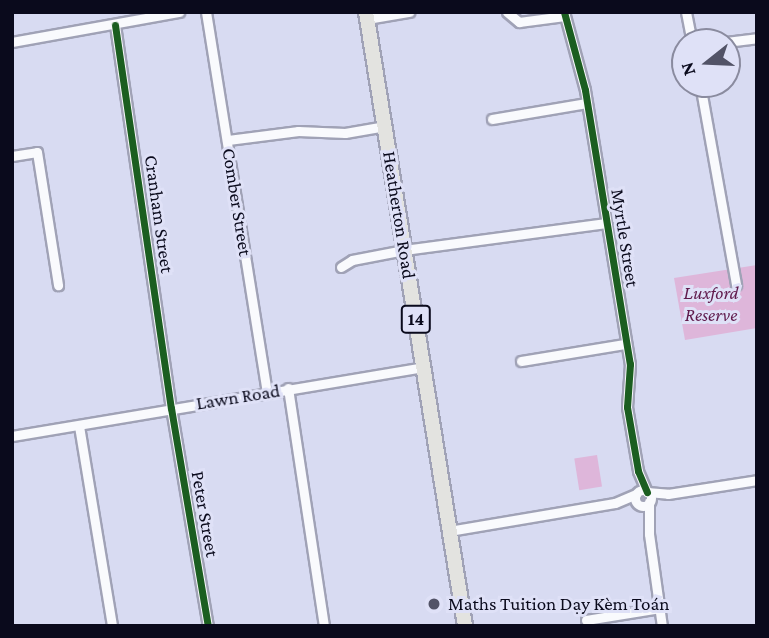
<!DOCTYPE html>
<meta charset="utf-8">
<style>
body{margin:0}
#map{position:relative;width:769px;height:638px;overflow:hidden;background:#d8dbf2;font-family:"Crimson Pro",serif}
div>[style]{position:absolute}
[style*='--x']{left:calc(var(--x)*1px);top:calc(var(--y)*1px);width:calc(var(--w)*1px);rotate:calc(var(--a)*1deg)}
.green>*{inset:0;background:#deb6da;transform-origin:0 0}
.roads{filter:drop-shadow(2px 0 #a0a2b6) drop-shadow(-2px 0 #a0a2b6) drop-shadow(0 2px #a0a2b6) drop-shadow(0 -2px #a0a2b6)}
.minor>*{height:9px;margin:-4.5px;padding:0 4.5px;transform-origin:4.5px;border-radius:4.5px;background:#f9fafd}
.minor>.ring{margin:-4.5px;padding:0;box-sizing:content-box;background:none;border:9px solid #f9fafd;border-radius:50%}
.primary>*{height:14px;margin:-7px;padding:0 7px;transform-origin:7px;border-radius:7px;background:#e3e3e0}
.cycleway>*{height:7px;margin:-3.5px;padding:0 3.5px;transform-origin:3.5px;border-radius:3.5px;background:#1b5e20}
.dots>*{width:19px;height:19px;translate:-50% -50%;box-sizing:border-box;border:4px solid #dfe1f7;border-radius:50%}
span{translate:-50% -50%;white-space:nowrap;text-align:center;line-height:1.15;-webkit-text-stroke:6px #dfe1f7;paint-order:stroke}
.shield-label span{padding:2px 5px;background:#dfe1f7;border:2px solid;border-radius:5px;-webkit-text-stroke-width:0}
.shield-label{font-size:18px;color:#0a0a1c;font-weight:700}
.street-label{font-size:19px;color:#0a0a1c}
.park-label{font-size:19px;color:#601a4c;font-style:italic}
.poi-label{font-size:19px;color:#0a0a1c}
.left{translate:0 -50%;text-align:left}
.frame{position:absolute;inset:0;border:14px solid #0a0a1c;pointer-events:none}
.north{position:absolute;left:671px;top:28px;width:70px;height:70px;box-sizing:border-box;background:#dfe1f7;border:2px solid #8a8b9f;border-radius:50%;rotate:252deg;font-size:19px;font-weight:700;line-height:28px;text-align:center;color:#0a0a1c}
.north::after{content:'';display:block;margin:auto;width:24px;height:32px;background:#525367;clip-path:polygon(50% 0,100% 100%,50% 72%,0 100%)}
</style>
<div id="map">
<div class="green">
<div style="clip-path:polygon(757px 265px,757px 328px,685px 340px,674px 278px)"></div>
<div style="left:597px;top:455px;width:32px;height:23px;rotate:81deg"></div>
</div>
<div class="roads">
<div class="minor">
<div style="--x:206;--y:12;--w:384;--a:80.9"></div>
<div style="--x:507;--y:12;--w:16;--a:40"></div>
<div style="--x:519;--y:22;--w:46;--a:-7.4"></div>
<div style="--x:564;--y:12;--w:81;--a:74.9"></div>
<div style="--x:585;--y:90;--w:278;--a:80.7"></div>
<div style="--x:630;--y:364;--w:43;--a:94"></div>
<div style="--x:627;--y:407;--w:65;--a:80.2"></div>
<div style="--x:638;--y:471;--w:23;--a:67"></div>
<div style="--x:686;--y:12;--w:31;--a:79"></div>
<div style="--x:367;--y:19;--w:43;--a:-9.5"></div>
<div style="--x:115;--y:25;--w:387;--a:81.7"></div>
<div style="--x:171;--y:408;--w:221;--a:80.4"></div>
<div style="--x:12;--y:42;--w:170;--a:-10.2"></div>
<div style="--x:726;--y:42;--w:31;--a:-7"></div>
<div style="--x:700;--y:84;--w:204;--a:79.8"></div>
<div style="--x:492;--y:119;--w:96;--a:-9.6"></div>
<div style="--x:228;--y:140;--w:71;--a:-7.3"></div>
<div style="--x:298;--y:131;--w:47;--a:2.4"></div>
<div style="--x:345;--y:133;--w:41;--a:-9.9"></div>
<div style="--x:12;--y:156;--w:25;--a:-9"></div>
<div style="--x:37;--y:152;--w:135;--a:81"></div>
<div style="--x:341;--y:267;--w:13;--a:-32"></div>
<div style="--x:352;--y:260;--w:53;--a:-10.9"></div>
<div style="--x:404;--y:250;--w:204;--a:-7.6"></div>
<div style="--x:521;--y:361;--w:105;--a:-9.3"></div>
<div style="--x:288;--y:388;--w:241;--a:81.4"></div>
<div style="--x:79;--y:426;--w:203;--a:80.6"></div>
<div style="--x:12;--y:436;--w:417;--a:-9.5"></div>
<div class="ring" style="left:635px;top:490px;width:7px;height:7px"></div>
<div style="--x:647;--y:492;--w:21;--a:5"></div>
<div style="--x:668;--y:494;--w:90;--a:-8.9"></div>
<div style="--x:649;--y:502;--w:32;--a:90"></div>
<div style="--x:649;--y:534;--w:93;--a:82"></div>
<div style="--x:449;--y:531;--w:168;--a:-9.6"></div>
<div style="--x:615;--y:503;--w:23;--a:-23"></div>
<div style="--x:586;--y:620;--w:75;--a:-9.2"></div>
</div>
<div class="primary">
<div style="--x:366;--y:12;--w:622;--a:80.84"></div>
</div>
</div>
<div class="cycleway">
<div style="--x:564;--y:12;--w:81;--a:74.9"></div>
<div style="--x:585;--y:90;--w:278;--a:80.7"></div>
<div style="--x:630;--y:364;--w:43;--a:94"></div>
<div style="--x:627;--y:407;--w:65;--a:80.2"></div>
<div style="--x:638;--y:471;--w:23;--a:67"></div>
<div style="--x:115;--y:25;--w:387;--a:81.7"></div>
<div style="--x:171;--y:408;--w:221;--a:80.4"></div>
</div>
<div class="dots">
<div style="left:434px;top:604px;background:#525367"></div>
</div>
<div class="shield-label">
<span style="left:416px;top:319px">14</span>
</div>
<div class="street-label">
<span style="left:237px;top:202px;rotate:81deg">Comber Street</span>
<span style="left:159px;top:214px;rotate:82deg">Cranham Street</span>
<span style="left:399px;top:215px;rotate:81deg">Heatherton Road</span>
<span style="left:625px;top:238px;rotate:81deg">Myrtle Street</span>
<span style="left:238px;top:397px;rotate:-9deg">Lawn Road</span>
<span style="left:205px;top:514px;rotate:80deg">Peter Street</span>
</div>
<div class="park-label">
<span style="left:711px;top:304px">Luxford<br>Reserve</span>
</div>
<div class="poi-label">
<span class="left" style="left:448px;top:604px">Maths Tuition Dạy Kèm Toán</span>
</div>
<div class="frame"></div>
<div class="north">N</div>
</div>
